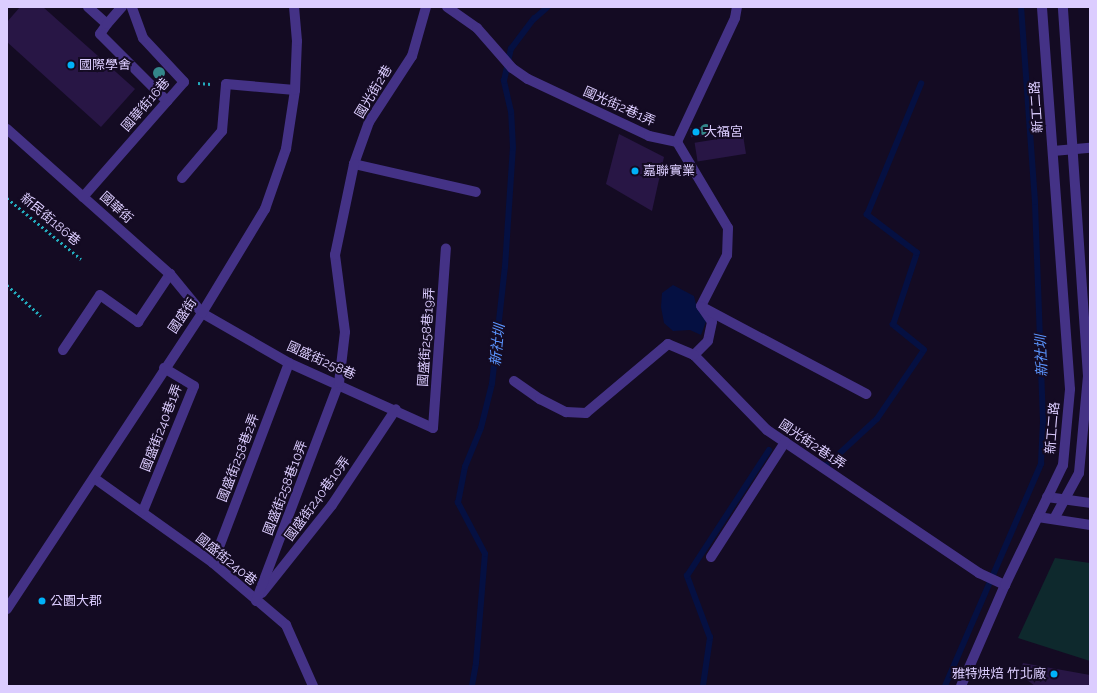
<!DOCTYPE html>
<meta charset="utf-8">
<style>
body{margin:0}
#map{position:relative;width:1097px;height:693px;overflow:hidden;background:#140b23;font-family:Raleway,"Noto Sans TC",sans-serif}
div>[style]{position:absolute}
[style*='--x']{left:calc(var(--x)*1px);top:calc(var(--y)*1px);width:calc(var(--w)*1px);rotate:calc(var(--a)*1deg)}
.green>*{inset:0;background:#0e292d}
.water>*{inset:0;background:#051042}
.stream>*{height:5.5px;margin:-2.75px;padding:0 2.75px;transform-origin:2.75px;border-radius:2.75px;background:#051042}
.building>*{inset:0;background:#281645;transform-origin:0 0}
.path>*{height:2.5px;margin-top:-1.25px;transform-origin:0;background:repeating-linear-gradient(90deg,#23abbd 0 2px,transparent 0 5px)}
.service>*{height:10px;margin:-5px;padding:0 5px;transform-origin:5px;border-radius:5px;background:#443286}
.minor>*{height:10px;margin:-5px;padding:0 5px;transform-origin:5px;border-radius:5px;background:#443286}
.trees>*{width:12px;height:12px;margin:-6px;border-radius:50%;background:#34868a}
.dots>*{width:11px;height:11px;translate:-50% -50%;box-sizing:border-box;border:2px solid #140b23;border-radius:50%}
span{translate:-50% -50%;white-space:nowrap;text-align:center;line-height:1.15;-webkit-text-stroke:4px #140b23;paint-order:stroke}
.poi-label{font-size:13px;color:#dccdff}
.left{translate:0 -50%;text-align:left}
.right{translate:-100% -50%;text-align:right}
.street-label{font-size:13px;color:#dccdff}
.water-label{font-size:14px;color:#5b95ff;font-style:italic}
.frame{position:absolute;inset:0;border:8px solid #dccdff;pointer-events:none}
</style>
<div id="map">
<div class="green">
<div style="clip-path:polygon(1055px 558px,1090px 563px,1090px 661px,1018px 638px)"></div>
</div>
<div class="water">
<div style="clip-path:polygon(673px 285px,694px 296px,697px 308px,707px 319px,701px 335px,690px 330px,673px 331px,664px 323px,661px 307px,662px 293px)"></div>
</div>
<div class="stream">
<div style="--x:822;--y:464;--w:4;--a:27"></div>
<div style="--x:826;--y:466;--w:69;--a:-42.7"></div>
<div style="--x:877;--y:419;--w:83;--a:-55.7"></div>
<div style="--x:924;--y:350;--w:40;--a:-141"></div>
<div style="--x:893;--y:325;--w:76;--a:-71.6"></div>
<div style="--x:917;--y:253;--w:63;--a:-142.8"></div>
<div style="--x:867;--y:215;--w:142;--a:-67.6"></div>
<div style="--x:472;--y:686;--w:23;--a:-80"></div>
<div style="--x:476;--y:663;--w:109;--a:-85.3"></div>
<div style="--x:485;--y:554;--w:58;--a:-117.9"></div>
<div style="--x:458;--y:503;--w:37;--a:-79"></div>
<div style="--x:465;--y:467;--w:42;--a:-67.7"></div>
<div style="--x:481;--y:428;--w:45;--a:-76"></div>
<div style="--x:492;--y:384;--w:118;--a:-83.7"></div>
<div style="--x:505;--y:267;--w:119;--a:-86.2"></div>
<div style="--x:513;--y:148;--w:36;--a:-93"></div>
<div style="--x:511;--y:112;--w:32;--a:-103"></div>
<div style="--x:504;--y:81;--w:33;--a:-78"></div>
<div style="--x:511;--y:49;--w:38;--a:-53"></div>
<div style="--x:534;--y:19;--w:18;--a:-41"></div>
<div style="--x:703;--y:686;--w:49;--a:-81.7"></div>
<div style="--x:710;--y:638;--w:66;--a:-110.4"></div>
<div style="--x:687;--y:576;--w:150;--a:-56.9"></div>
<div style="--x:945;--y:686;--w:242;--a:-66.6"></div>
<div style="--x:1041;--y:464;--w:42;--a:-87.3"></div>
<div style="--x:1043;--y:422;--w:220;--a:-92.1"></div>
<div style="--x:1035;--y:202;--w:196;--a:-94.1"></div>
</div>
<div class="building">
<div style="clip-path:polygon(20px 7px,43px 7px,135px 89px,101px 127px,7px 42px,7px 22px)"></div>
<div style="left:702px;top:127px;width:9px;height:12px;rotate:84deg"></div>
<div style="clip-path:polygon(619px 134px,664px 157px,652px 211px,606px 184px)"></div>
<div style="left:743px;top:135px;width:19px;height:49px;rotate:81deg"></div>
<div style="clip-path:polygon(1023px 663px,1090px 675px,1090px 686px,1035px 686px,1019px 674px)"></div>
</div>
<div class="path">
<div style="--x:198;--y:83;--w:13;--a:4"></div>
<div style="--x:7;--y:198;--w:96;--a:39.5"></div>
<div style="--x:7;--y:285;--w:46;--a:42.4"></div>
</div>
<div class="service">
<div style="--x:426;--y:7;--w:51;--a:105.9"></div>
<div style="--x:412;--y:56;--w:79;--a:123.1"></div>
<div style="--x:369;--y:122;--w:45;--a:109.7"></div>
<div style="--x:354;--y:164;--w:125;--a:12.9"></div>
<div style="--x:447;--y:7;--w:37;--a:35"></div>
<div style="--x:477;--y:28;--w:53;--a:48.8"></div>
<div style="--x:512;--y:68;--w:19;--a:35"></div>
<div style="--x:528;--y:79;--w:134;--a:25.2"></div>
<div style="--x:649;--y:136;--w:29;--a:12"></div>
<div style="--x:677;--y:142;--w:100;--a:59.3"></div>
<div style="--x:728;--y:228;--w:27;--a:92"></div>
<div style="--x:727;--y:255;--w:57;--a:117"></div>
<div style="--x:677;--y:142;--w:137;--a:-64.9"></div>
<div style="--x:735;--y:18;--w:11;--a:-80"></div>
<div style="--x:1053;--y:151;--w:37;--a:-5"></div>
<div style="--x:182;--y:178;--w:62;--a:-49.6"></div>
<div style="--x:222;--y:131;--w:47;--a:-85.1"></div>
<div style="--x:226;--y:84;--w:69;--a:5"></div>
<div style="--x:701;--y:306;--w:19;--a:55"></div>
<div style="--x:712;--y:322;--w:19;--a:102"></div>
<div style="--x:708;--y:341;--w:20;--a:135"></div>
<div style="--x:694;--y:355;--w:105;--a:45.8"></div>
<div style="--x:767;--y:430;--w:256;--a:34"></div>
<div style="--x:979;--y:573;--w:29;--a:25"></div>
<div style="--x:702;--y:307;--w:186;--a:27.9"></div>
<div style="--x:202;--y:313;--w:100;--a:29.9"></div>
<div style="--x:289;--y:363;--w:158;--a:24.3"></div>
<div style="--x:433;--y:428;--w:180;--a:-85.9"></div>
<div style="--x:63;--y:350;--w:66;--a:-56.1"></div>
<div style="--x:100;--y:295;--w:47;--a:35.4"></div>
<div style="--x:138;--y:322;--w:58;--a:-56.3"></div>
<div style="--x:514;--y:381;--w:32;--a:35"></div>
<div style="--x:540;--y:399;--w:29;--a:27"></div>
<div style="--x:566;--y:412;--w:20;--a:3"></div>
<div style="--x:586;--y:413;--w:107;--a:-40.1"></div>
<div style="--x:668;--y:344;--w:28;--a:23"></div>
<div style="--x:94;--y:478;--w:146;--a:35.5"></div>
<div style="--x:213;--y:563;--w:96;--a:40.3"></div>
<div style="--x:286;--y:625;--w:67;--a:66.1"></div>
<div style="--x:143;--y:511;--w:135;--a:-67.8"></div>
<div style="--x:194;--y:386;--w:35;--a:-149"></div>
<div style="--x:711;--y:557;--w:137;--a:-57.2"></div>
<div style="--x:213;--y:563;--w:214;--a:-69.2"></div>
<div style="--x:262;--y:593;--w:112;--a:-51.5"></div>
<div style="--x:332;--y:505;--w:115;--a:-56.3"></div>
<div style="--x:256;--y:601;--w:233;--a:-69.2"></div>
<div style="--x:339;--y:383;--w:51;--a:-83.3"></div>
<div style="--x:345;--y:332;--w:78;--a:-97.4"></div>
<div style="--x:335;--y:255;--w:93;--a:-78.2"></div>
</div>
<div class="minor">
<div style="--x:88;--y:7;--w:25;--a:42"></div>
<div style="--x:107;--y:24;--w:12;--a:125"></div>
<div style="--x:100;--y:34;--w:95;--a:45"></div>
<div style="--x:107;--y:24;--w:23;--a:-49"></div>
<div style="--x:7;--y:129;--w:218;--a:41.7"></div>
<div style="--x:170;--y:274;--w:50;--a:50.6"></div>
<div style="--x:83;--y:197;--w:153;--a:-48.7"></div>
<div style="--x:184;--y:82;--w:60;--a:-133"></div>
<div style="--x:143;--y:38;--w:33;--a:-110"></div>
<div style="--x:1047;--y:497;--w:43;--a:7.9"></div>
<div style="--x:1038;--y:517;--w:53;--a:8.7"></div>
<div style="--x:1054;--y:519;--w:52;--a:-61.5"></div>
<div style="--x:1079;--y:473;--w:97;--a:-84.7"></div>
<div style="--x:1088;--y:376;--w:370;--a:-93.9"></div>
<div style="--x:7;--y:609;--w:354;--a:-56.6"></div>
<div style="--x:202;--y:313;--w:122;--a:-58.8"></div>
<div style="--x:265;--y:209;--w:64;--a:-70.7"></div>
<div style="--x:286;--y:149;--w:60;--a:-81.3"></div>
<div style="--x:295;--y:90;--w:49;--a:-87.7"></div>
<div style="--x:297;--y:41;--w:34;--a:-95"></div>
<div style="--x:961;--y:686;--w:110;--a:-66.5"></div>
<div style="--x:1005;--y:585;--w:133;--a:-64.2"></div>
<div style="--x:1063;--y:465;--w:76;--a:-84.7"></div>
<div style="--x:1070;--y:389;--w:383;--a:-94.2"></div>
</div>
<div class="trees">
<div style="left:159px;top:73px"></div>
<div style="left:706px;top:130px"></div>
</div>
<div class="dots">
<div style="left:71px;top:65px;background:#00b2f8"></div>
<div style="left:696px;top:132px;background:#00b2f8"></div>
<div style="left:635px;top:171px;background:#00b2f8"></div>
<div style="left:42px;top:601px;background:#00b2f8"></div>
<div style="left:1054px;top:674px;background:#00b2f8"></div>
</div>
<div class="poi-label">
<span class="left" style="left:79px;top:65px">國際學舍</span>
<span class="left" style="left:704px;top:132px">大福宮</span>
<span class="left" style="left:643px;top:171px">嘉聯實業</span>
<span class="left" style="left:50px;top:601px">公園大郡</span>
<span class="right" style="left:1046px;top:674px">雅特烘焙 竹北廠</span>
</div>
<div class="street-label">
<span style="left:374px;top:92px;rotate:-59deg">國光街2巷</span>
<span style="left:146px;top:105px;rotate:-49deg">國華街16巷</span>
<span style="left:619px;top:107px;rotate:24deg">國光街2巷1弄</span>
<span style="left:1037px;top:107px;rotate:-94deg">新工二路</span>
<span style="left:116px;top:208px;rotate:42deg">國華街</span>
<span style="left:50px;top:220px;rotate:40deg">新民街186巷</span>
<span style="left:183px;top:316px;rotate:-56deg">國盛街</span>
<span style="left:427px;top:337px;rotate:-86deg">國盛街258巷19弄</span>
<span style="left:321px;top:361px;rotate:24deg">國盛街258巷</span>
<span style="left:162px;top:428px;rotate:-69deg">國盛街240巷1弄</span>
<span style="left:1053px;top:428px;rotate:-85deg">新工二路</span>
<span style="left:812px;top:445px;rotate:34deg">國光街2巷1弄</span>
<span style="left:239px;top:458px;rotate:-69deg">國盛街258巷2弄</span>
<span style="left:286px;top:488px;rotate:-69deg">國盛街258巷10弄</span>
<span style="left:318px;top:499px;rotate:-54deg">國盛街240巷10弄</span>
<span style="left:226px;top:560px;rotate:39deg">國盛街240巷</span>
</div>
<div class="water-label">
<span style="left:497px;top:345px;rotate:-84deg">新社圳</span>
<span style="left:1041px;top:356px;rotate:-92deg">新社圳</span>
</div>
<div class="frame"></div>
</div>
